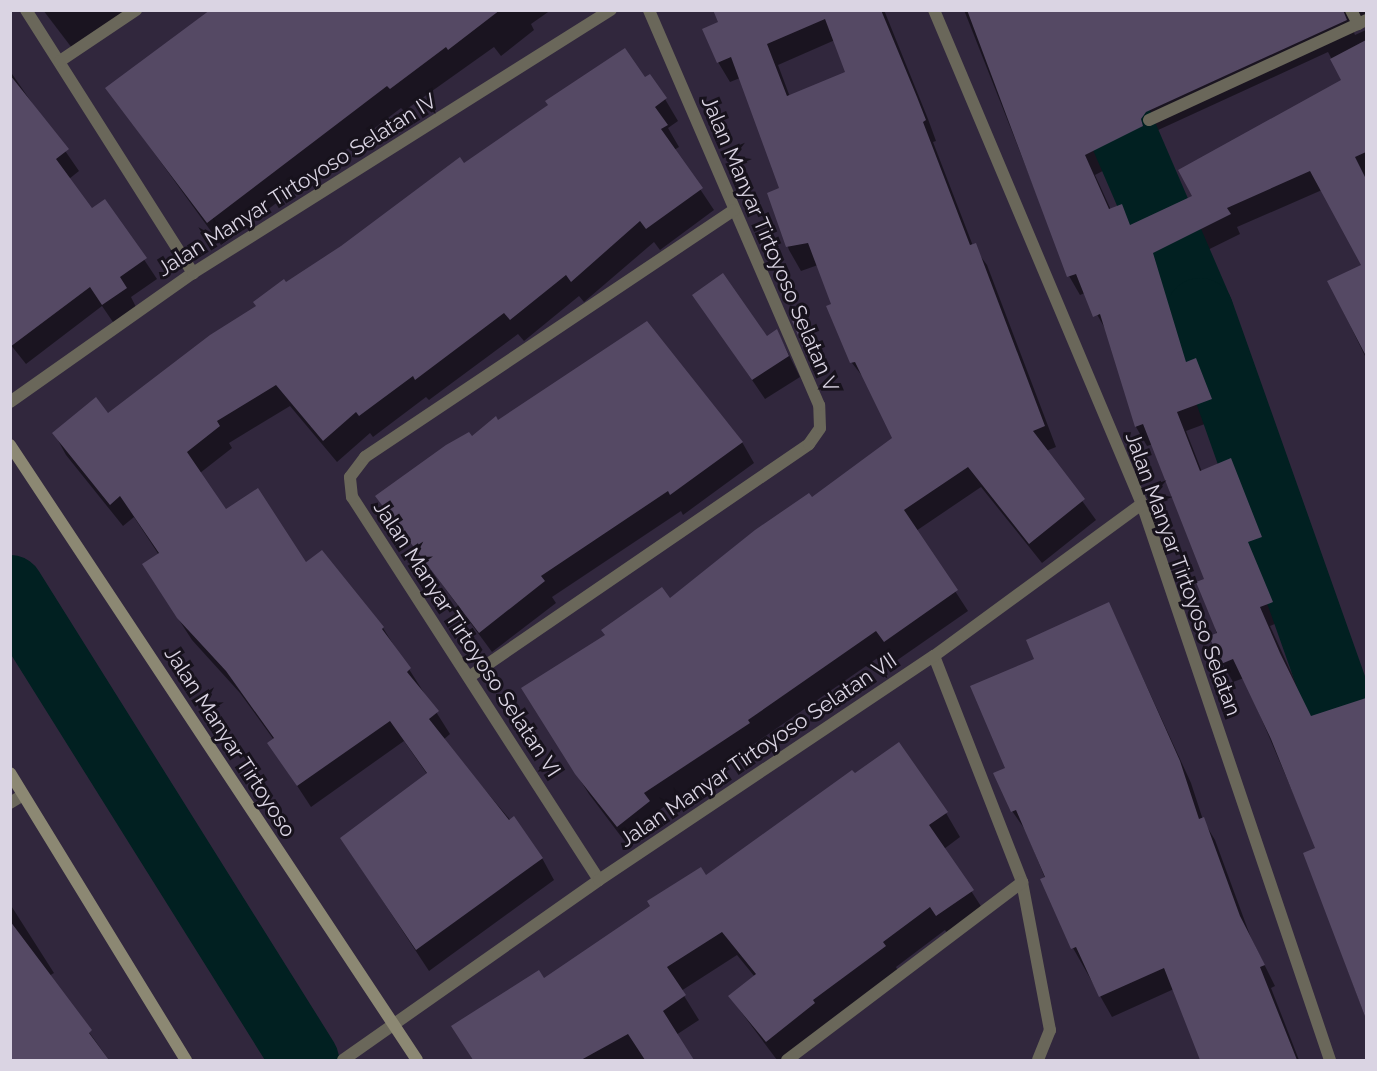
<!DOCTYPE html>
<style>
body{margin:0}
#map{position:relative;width:1377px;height:1071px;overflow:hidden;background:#31273d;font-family:Raleway,sans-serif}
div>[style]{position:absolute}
.shadow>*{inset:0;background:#0007}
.river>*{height:68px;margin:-34px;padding:0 34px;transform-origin:34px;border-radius:34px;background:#012021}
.building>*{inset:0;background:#554964}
.street>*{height:12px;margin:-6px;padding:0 6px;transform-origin:6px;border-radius:6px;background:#6a675a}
.secondary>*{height:12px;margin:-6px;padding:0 6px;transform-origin:6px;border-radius:6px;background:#8c8873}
span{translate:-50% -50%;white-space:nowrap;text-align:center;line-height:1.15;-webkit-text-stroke:6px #17121c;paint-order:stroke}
.street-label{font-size:21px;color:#dad4e3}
.frame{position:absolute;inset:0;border:12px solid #dad4e3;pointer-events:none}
</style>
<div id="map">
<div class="shadow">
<i style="clip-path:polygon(43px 10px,131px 10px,75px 52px)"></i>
<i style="clip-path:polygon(212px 10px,551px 10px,531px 24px,534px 30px,501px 56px,494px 47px,404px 111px,401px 108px,221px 245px,107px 88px)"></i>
<i style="clip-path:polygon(evenodd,715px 10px,884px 10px,928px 119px,936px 141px,933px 142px,973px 246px,987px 265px,1056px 447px,1046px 451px,1096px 520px,1042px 563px,981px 487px,916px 531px,968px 611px,896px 661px,889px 650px,655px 813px,661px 823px,629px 847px,589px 794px,535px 709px,670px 600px,894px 439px,867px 382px,852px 363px,828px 306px,833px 304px,818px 265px,801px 271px,789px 250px,769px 194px,781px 189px,740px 78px,730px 82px,718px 62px,720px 23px,715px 10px,835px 40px,847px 73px,790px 97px,778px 65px,835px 40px)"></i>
<i style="clip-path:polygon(evenodd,964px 10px,1366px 10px,1366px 21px,1353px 30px,1355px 35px,1366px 30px,1366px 259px,1361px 262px,1322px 190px,1237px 227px,1240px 234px,1163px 272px,1190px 362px,1196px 360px,1207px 379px,1221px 418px,1186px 431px,1202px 472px,1231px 460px,1242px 479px,1271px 556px,1258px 561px,1282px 621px,1270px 626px,1312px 718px,1366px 700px,1366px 764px,1347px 771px,1366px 813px,1366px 1019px,1305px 854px,1317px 849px,1244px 678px,1233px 682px,1222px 663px,1206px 579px,1153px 444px,1147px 446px,1136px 427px,1108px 334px,1085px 293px,1080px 295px,1069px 276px,964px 10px,1328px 52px,1343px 81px,1194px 197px,1132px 225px,1121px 206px,1111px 210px,1095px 175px,1153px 145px,1151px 139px,1156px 131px,1328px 52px)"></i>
<i style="clip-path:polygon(10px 71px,79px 171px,69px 179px,92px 210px,105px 201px,157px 279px,131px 297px,137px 309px,115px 325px,102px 306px,26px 364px,10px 344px)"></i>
<i style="clip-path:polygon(645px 79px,665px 99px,678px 121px,668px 128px,679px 147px,674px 150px,714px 210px,660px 250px,654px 242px,584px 302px,579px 296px,524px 341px,518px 334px,429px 400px,426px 397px,373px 437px,370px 433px,337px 462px,290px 406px,229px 443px,232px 448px,200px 473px,226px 511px,306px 564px,383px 628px,450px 734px,443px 740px,542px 858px,554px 880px,429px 971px,342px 839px,427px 774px,404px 741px,311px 807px,269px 743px,274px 740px,240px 693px,192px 640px,157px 586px,159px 555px,134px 517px,123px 526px,66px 455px,54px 433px,108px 415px,286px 285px,464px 165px)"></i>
<i style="clip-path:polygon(1366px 264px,1366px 358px,1329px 282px)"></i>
<i style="clip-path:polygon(694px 295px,766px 338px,777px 331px,800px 377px,765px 399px)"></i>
<i style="clip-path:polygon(498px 422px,742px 442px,754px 463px,683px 515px,681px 511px,552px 597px,556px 603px,492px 652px,377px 496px)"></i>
<i style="clip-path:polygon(1109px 604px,1191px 783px,1203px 820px,1215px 840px,1251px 938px,1275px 986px,1271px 988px,1299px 1060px,1202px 1060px,1174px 989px,1112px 1017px,1073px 948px,1026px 831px,1012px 811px,1007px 769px,1036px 660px)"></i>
<i style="clip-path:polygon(946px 813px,960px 837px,944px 849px,986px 914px,951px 939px,945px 930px,896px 967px,898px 971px,787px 1060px,777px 1060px,730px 997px,755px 977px,737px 955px,681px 991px,699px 1020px,676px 1035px,692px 1060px,473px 1060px,453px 1026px,544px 980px,705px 877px)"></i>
<i style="clip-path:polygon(10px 904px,54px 973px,49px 976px,109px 1060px,10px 1060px)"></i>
</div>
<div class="river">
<i style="left:1087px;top:50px;width:285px;rotate:66.7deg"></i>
<i style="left:1200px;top:312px;width:497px;rotate:70.5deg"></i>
<i style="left:10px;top:589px;width:556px;rotate:57.94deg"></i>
</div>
<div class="building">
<i style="clip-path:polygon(210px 10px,500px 10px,448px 50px,446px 47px,390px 89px,387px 86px,207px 223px,105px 88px)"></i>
<i style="clip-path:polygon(evenodd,713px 10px,881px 10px,917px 97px,926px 120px,923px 122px,970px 245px,976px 243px,1045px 426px,1033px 431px,1085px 499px,1029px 544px,968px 467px,904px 510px,958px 590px,884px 642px,876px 631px,748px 720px,750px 723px,644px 793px,650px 801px,617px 827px,575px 774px,521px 688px,605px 635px,601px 630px,662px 587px,670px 598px,755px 530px,809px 493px,812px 497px,892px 438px,855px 362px,850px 363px,826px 306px,831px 304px,808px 243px,786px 247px,767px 193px,779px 188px,731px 57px,717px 63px,702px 29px,718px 22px,713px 10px,825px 19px,845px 72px,787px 96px,767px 44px,825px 19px)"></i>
<i style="clip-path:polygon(967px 10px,1343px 10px,1347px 20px,1146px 112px,1141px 119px,1143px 126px,1085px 155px,1109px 209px,1122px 204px,1130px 225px,1192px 196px,1178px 170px,1341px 80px,1330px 59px,1366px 40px,1366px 152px,1355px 157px,1366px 179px,1366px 356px,1327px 281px,1361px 265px,1310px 171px,1227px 208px,1231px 214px,1153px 253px,1186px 362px,1196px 358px,1212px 399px,1177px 412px,1200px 471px,1231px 458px,1262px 537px,1248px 542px,1273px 602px,1260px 607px,1280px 653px,1311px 716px,1366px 698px,1366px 1019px,1303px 853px,1315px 848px,1271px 739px,1233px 659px,1221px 664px,1209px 636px,1217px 633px,1196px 582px,1204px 579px,1143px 424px,1135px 427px,1100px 314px,1093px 317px,1076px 274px,1067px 277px)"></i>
<i style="clip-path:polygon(625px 48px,645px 77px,650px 74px,667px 98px,655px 107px,668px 125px,661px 129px,703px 188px,646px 229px,640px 221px,571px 282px,566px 275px,510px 320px,504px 313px,415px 380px,413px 376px,359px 416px,356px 412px,323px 441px,276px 385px,217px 421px,220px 426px,187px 452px,226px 509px,258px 488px,306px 562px,322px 550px,384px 627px,382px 629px,411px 668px,407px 672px,439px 711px,429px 719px,509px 820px,514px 816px,543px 858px,416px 950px,340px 838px,427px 773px,390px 721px,297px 786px,267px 743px,274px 738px,226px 671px,177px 618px,142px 564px,159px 553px,120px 496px,110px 505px,52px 433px,96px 397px,108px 413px,210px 335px,256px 306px,253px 302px,284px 279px,286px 282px,341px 246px,460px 157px,464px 163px,548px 105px,545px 101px)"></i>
<i style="clip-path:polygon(10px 75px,69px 149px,56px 159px,92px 208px,105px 199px,147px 258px,120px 277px,127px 288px,102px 305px,90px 287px,10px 347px)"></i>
<i style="clip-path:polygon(723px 273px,767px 336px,777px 329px,789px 356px,752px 380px,692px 295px)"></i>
<i style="clip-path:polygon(797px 319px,813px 341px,803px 347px,792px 321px)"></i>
<i style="clip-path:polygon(647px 321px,743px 442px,670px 495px,668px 491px,541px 576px,545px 581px,479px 633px,375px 496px,446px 445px,469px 432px,472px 436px,496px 416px,498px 420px)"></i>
<i style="clip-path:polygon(1109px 602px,1180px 761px,1199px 819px,1204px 817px,1240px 916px,1265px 965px,1260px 967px,1297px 1060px,1200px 1060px,1164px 968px,1099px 997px,1076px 947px,1071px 949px,1040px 879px,1045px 877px,1016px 810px,1011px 812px,993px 773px,1005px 768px,970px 686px,1034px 659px,1026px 640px)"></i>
<i style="clip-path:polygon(899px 742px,948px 812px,929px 825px,974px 890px,936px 916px,930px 907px,883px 942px,886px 946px,813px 1000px,815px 1003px,766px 1042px,728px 996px,756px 974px,722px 932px,667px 967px,686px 995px,663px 1011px,694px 1060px,645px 1060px,628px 1034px,581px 1060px,473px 1060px,451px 1026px,539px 970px,544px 978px,650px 906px,647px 901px,701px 867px,706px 875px,852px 770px,855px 773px)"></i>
<i style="clip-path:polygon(10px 921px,92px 1030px,89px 1033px,109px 1060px,10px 1060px)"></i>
</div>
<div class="street">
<i style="left:26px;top:10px;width:312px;rotate:57.6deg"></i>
<i style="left:934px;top:10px;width:536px;rotate:67.17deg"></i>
<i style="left:1142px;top:504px;width:587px;rotate:71.32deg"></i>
<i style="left:1351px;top:10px;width:16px;rotate:63deg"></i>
<i style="left:60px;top:61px;width:92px;rotate:-33.9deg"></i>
<i style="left:1149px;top:120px;width:239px;rotate:-24.7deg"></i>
<i style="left:10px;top:402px;width:224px;rotate:-35.2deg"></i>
<i style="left:193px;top:273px;width:494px;rotate:-32.2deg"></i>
<i style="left:934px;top:656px;width:243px;rotate:68.7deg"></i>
<i style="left:1022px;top:882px;width:151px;rotate:79.3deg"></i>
<i style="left:1050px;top:1030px;width:32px;rotate:112deg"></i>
<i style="left:469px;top:677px;width:412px;rotate:-34.4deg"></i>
<i style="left:809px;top:444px;width:19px;rotate:-55deg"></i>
<i style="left:820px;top:428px;width:23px;rotate:-92deg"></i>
<i style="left:819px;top:405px;width:430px;rotate:-113.3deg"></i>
<i style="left:10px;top:803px;width:15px;rotate:-32deg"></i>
<i style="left:599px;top:880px;width:456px;rotate:-122.8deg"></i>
<i style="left:352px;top:497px;width:20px;rotate:-96deg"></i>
<i style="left:350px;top:477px;width:25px;rotate:-53deg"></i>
<i style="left:365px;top:457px;width:444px;rotate:-33.8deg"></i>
<i style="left:343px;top:1060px;width:313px;rotate:-35.1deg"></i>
<i style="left:599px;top:880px;width:403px;rotate:-33.8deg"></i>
<i style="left:934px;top:656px;width:258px;rotate:-36.2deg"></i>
<i style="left:787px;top:1060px;width:295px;rotate:-37.1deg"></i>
</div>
<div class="secondary">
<i style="left:10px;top:445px;width:737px;rotate:56.5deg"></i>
<i style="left:10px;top:773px;width:337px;rotate:58.5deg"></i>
</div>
<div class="street-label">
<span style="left:297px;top:185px;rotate:-32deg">Jalan Manyar Tirtoyoso Selatan IV</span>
<span style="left:770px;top:244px;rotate:67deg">Jalan Manyar Tirtoyoso Selatan V</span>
<span style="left:1183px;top:574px;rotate:70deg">Jalan Manyar Tirtoyoso Selatan</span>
<span style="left:467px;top:639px;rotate:57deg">Jalan Manyar Tirtoyoso Selatan VI</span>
<span style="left:230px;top:742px;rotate:57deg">Jalan Manyar Tirtoyoso</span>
<span style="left:758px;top:750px;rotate:-34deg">Jalan Manyar Tirtoyoso Selatan VII</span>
</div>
<div class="frame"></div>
</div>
